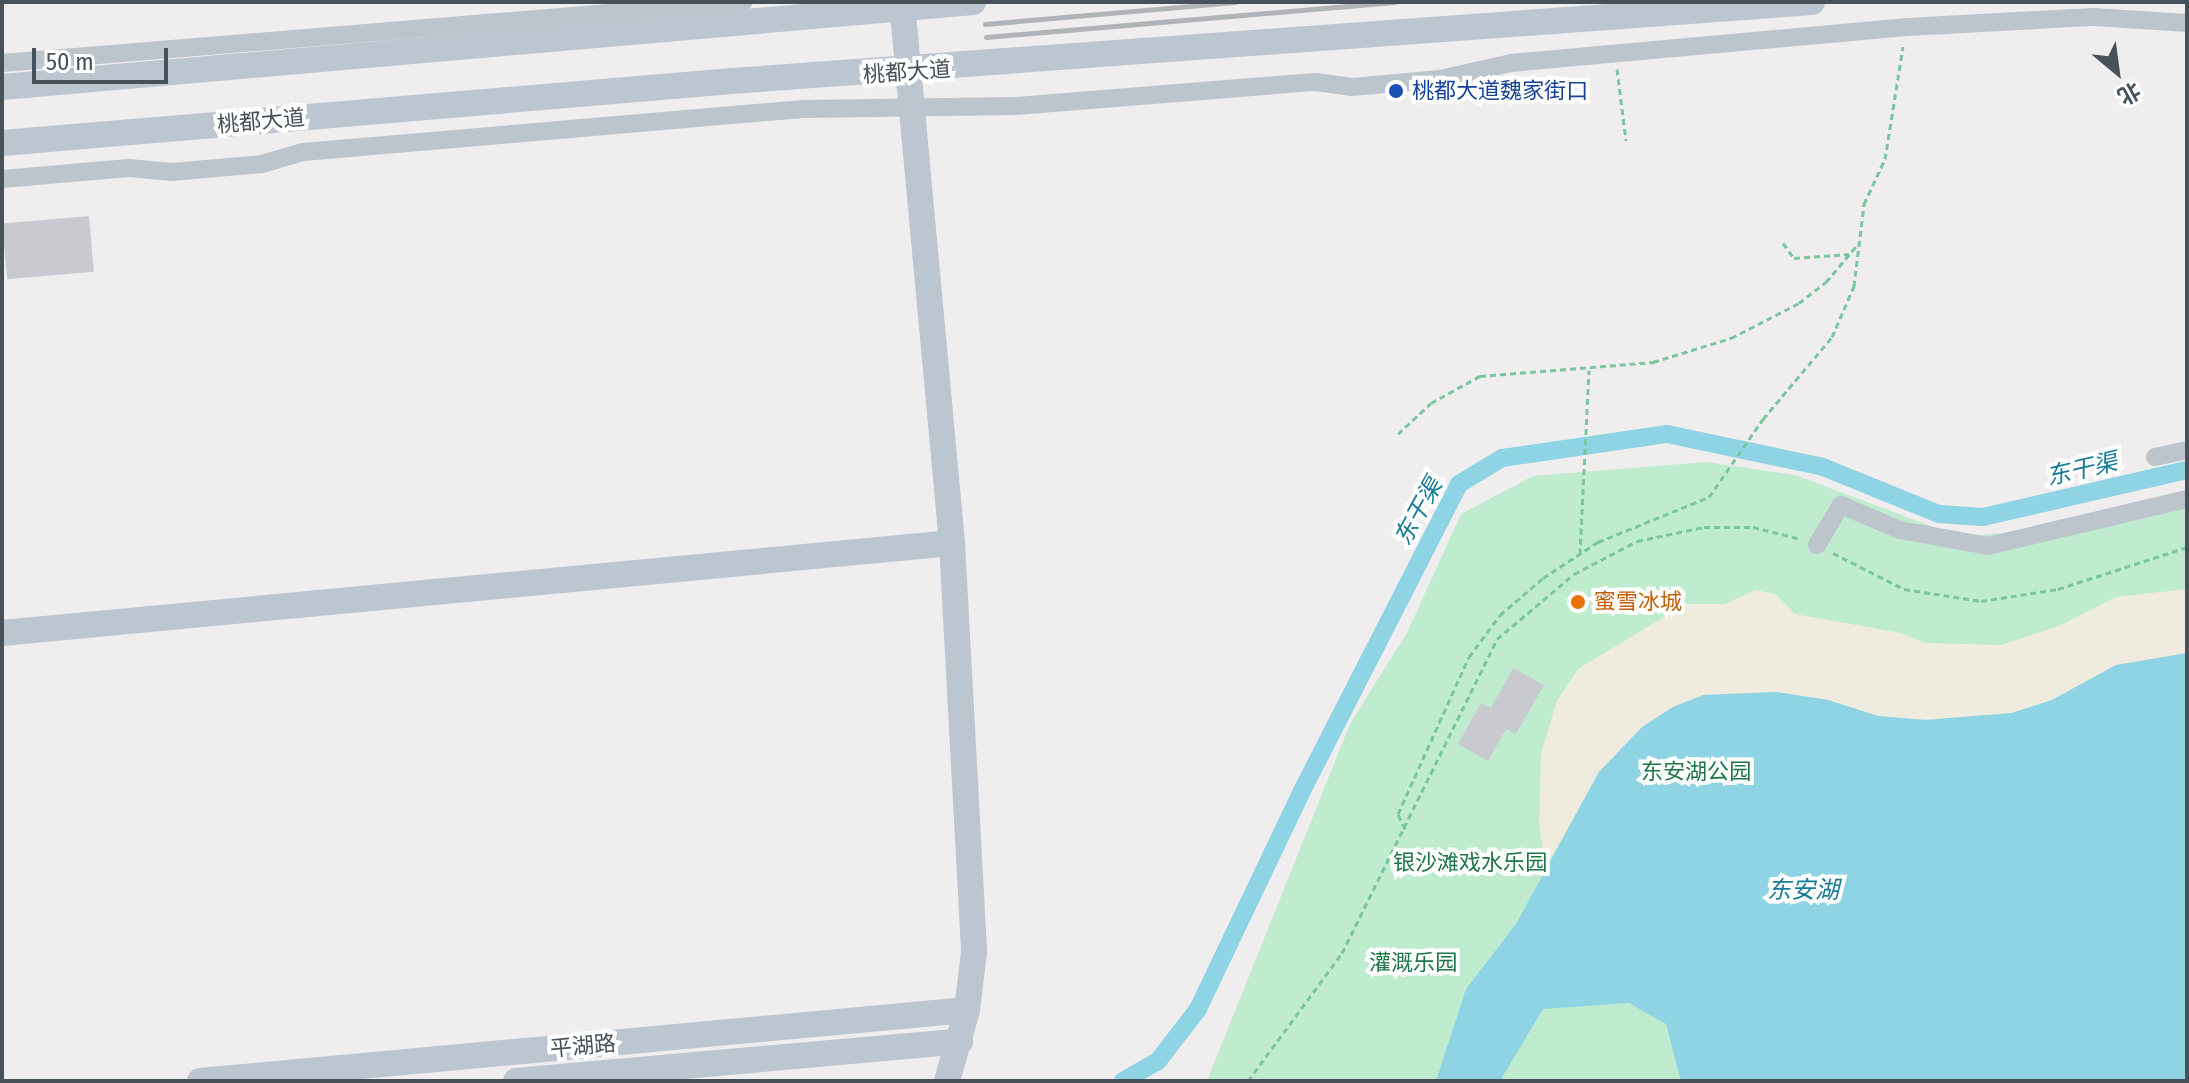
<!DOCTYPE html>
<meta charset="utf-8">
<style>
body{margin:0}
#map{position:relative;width:2189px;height:1083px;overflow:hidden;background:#f0edee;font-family:"Fira Sans Condensed","Noto Sans SC",sans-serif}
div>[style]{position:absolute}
.green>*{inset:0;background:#bfebcf}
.sand>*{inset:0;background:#f0ebdf}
.water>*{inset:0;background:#8fd4e4}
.canal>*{height:18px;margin:-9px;padding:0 9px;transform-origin:9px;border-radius:9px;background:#8fd4e4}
.building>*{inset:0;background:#c8cad0;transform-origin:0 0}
.path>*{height:3px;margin-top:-1.5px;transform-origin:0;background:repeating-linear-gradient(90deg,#79c69f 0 6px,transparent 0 10px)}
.street>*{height:18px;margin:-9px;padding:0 9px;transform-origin:9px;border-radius:9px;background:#bdc5cc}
.secondary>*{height:26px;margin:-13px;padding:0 13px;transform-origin:13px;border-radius:13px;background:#bcc6d0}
.rail>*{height:5px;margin:-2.5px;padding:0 2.5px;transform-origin:2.5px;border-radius:2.5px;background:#b0b3b7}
.dots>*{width:22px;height:22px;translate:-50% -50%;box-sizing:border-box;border:4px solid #fff;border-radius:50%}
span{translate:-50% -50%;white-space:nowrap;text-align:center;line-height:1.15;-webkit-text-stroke:8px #fff;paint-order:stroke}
.street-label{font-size:22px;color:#475159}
.transit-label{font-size:22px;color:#164399}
.left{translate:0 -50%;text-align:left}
.food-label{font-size:22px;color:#c56008}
.park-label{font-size:22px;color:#1e7548}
.water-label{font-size:24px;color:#177d95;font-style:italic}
.frame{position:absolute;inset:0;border:4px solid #475159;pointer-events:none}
.north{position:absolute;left:2077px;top:32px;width:80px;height:80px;-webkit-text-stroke:6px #fff;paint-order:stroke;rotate:151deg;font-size:22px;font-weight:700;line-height:32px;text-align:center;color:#475159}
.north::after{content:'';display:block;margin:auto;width:28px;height:36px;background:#475159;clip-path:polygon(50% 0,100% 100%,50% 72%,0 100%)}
.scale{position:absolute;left:32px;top:48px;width:136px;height:36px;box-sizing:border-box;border:4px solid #475159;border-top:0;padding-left:10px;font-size:24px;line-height:28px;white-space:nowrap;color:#475159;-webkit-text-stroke:6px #fff;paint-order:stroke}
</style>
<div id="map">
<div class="green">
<i style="clip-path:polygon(1706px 462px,1795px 475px,1960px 537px,2113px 522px,2187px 506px,2187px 1081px,1207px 1081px,1350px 724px,1408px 631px,1461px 514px,1533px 476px)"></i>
</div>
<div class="sand">
<i style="clip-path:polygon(2187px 589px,2187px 653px,2116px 665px,2052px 700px,2012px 713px,1925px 720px,1878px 716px,1828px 700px,1776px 692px,1703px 695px,1673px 707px,1599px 772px,1545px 869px,1539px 823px,1541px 753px,1557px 701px,1578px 669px,1685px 604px,1725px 604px,1756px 590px,1775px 594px,1795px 614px,1901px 633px,1925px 643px,2002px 645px,2059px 626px,2116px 597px)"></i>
</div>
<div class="water">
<i style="clip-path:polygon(2187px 653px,2187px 1081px,1681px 1081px,1666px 1024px,1629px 1003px,1543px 1009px,1500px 1081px,1436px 1081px,1466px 989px,1516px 924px,1599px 772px,1642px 727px,1673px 707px,1704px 695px,1776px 692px,1828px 700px,1878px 716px,1925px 720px,2012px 713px,2052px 700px,2116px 665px)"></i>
</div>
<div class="canal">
<i style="left:1123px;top:1081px;width:40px;rotate:-29.7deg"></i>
<i style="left:1158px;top:1061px;width:66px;rotate:-52.4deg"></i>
<i style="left:1198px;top:1009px;width:248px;rotate:-64.5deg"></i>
<i style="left:1305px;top:785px;width:338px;rotate:-62.9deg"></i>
<i style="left:1459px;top:484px;width:50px;rotate:-31.2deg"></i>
<i style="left:1502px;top:458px;width:167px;rotate:-8.3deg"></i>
<i style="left:1667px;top:434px;width:159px;rotate:11.9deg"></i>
<i style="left:1823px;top:467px;width:125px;rotate:22.1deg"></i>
<i style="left:1939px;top:514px;width:44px;rotate:3.9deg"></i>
<i style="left:1983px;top:517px;width:205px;rotate:-13deg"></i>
</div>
<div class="building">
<i style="left:89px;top:216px;width:56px;height:87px;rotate:85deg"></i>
<i style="clip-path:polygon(1513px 668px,1544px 685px,1516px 734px,1506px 729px,1488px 761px,1458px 744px,1481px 703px,1491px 708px)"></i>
</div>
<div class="path">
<i style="left:1617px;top:69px;width:72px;rotate:82.8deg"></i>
<i style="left:1783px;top:243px;width:19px;rotate:54deg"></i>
<i style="left:1794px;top:258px;width:55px;rotate:-4.2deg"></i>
<i style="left:1398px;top:434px;width:45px;rotate:-43.2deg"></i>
<i style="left:1431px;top:403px;width:56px;rotate:-28.9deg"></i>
<i style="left:1480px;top:376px;width:174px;rotate:-4.6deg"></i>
<i style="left:1653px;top:362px;width:82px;rotate:-17.1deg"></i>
<i style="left:1731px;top:338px;width:76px;rotate:-27.2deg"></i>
<i style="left:1799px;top:303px;width:34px;rotate:-38deg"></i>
<i style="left:1826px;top:282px;width:51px;rotate:-49.8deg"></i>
<i style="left:1833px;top:553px;width:80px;rotate:26.9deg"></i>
<i style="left:1904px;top:589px;width:78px;rotate:8.9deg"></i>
<i style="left:1981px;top:601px;width:78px;rotate:-8.9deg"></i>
<i style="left:2058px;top:589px;width:136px;rotate:-18deg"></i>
<i style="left:1580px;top:554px;width:184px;rotate:-87.2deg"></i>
<i style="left:1405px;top:829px;width:17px;rotate:-115deg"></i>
<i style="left:1398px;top:814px;width:172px;rotate:-65.7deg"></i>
<i style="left:1469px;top:657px;width:52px;rotate:-53.6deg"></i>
<i style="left:1500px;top:615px;width:57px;rotate:-40.7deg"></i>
<i style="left:1543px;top:578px;width:66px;rotate:-33.2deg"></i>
<i style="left:1598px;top:542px;width:120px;rotate:-22.1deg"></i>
<i style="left:1709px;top:497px;width:95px;rotate:-55.3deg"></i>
<i style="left:1763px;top:419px;width:107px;rotate:-49.9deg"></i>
<i style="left:1832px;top:337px;width:56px;rotate:-66.7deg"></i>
<i style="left:1854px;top:286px;width:83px;rotate:-83deg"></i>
<i style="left:1864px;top:204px;width:50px;rotate:-65deg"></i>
<i style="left:1885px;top:159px;width:114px;rotate:-80.9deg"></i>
<i style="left:1248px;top:1081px;width:159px;rotate:-53.7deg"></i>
<i style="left:1342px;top:953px;width:350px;rotate:-63.7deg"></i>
<i style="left:1497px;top:639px;width:101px;rotate:-40.2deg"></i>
<i style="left:1574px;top:574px;width:71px;rotate:-27.6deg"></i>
<i style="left:1637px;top:541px;width:68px;rotate:-11.8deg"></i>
<i style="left:1704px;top:527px;width:49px"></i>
<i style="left:1753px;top:527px;width:49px;rotate:14deg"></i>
</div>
<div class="street">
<i style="left:2px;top:63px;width:744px;rotate:-4.71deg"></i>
<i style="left:2px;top:179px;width:127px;rotate:-5deg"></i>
<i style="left:129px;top:168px;width:43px;rotate:5.3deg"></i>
<i style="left:172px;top:172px;width:90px;rotate:-5.1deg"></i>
<i style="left:262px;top:164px;width:43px;rotate:-16.3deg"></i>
<i style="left:303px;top:152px;width:502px;rotate:-4.92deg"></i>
<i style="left:803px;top:109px;width:213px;rotate:-0.8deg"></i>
<i style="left:1016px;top:106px;width:301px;rotate:-4.6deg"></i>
<i style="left:1316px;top:82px;width:36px;rotate:8deg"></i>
<i style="left:1352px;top:87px;width:88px;rotate:-5.2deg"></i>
<i style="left:1440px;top:79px;width:73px;rotate:-12.7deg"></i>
<i style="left:1511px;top:63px;width:398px;rotate:-5.2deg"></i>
<i style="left:1907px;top:27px;width:187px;rotate:-3.1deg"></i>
<i style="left:2094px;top:17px;width:93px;rotate:3.7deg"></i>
<i style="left:2155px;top:457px;width:33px;rotate:-12deg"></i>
<i style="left:1817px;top:545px;width:47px;rotate:-59deg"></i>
<i style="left:1841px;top:505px;width:64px;rotate:23deg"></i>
<i style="left:1900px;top:530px;width:89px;rotate:10.3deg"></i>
<i style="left:1988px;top:546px;width:204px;rotate:-13.3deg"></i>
</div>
<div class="secondary">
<i style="left:902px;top:2px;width:543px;rotate:84.72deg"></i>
<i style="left:952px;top:543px;width:410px;rotate:86.9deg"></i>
<i style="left:974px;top:952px;width:58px;rotate:96.9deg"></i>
<i style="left:967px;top:1010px;width:74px;rotate:105.7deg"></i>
<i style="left:2px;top:87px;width:975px;rotate:-5deg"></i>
<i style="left:2px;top:143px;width:733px;rotate:-4.85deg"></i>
<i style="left:732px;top:81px;width:1083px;rotate:-4.18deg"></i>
<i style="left:2px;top:633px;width:954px;rotate:-5.41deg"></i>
<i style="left:200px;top:1081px;width:770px;rotate:-5.29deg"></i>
<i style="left:516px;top:1081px;width:446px;rotate:-5.1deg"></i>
</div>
<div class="rail">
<i style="left:985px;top:24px;width:251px;rotate:-5deg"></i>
<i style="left:986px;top:37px;width:410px;rotate:-4.9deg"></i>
</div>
<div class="dots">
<i style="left:1396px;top:91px;background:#1a4fb4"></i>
<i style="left:1578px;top:602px;background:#e8710a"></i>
</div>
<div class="street-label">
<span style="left:907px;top:72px;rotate:-4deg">桃都大道</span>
<span style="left:261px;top:121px;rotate:-5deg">桃都大道</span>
<span style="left:583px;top:1046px;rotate:-5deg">平湖路</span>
</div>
<div class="transit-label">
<span class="left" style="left:1412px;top:91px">桃都大道魏家街口</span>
</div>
<div class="food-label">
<span class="left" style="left:1594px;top:602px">蜜雪冰城</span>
</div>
<div class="park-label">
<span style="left:1696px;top:772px">东安湖公园</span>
<span style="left:1470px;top:863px">银沙滩戏水乐园</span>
<span style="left:1413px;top:963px">灌溉乐园</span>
</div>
<div class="water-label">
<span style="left:2082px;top:470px;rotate:-13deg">东干渠</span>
<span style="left:1419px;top:512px;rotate:-61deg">东干渠</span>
<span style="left:1803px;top:891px">东安湖</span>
</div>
<div class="frame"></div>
<div class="north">北</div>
<div class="scale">50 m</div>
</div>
